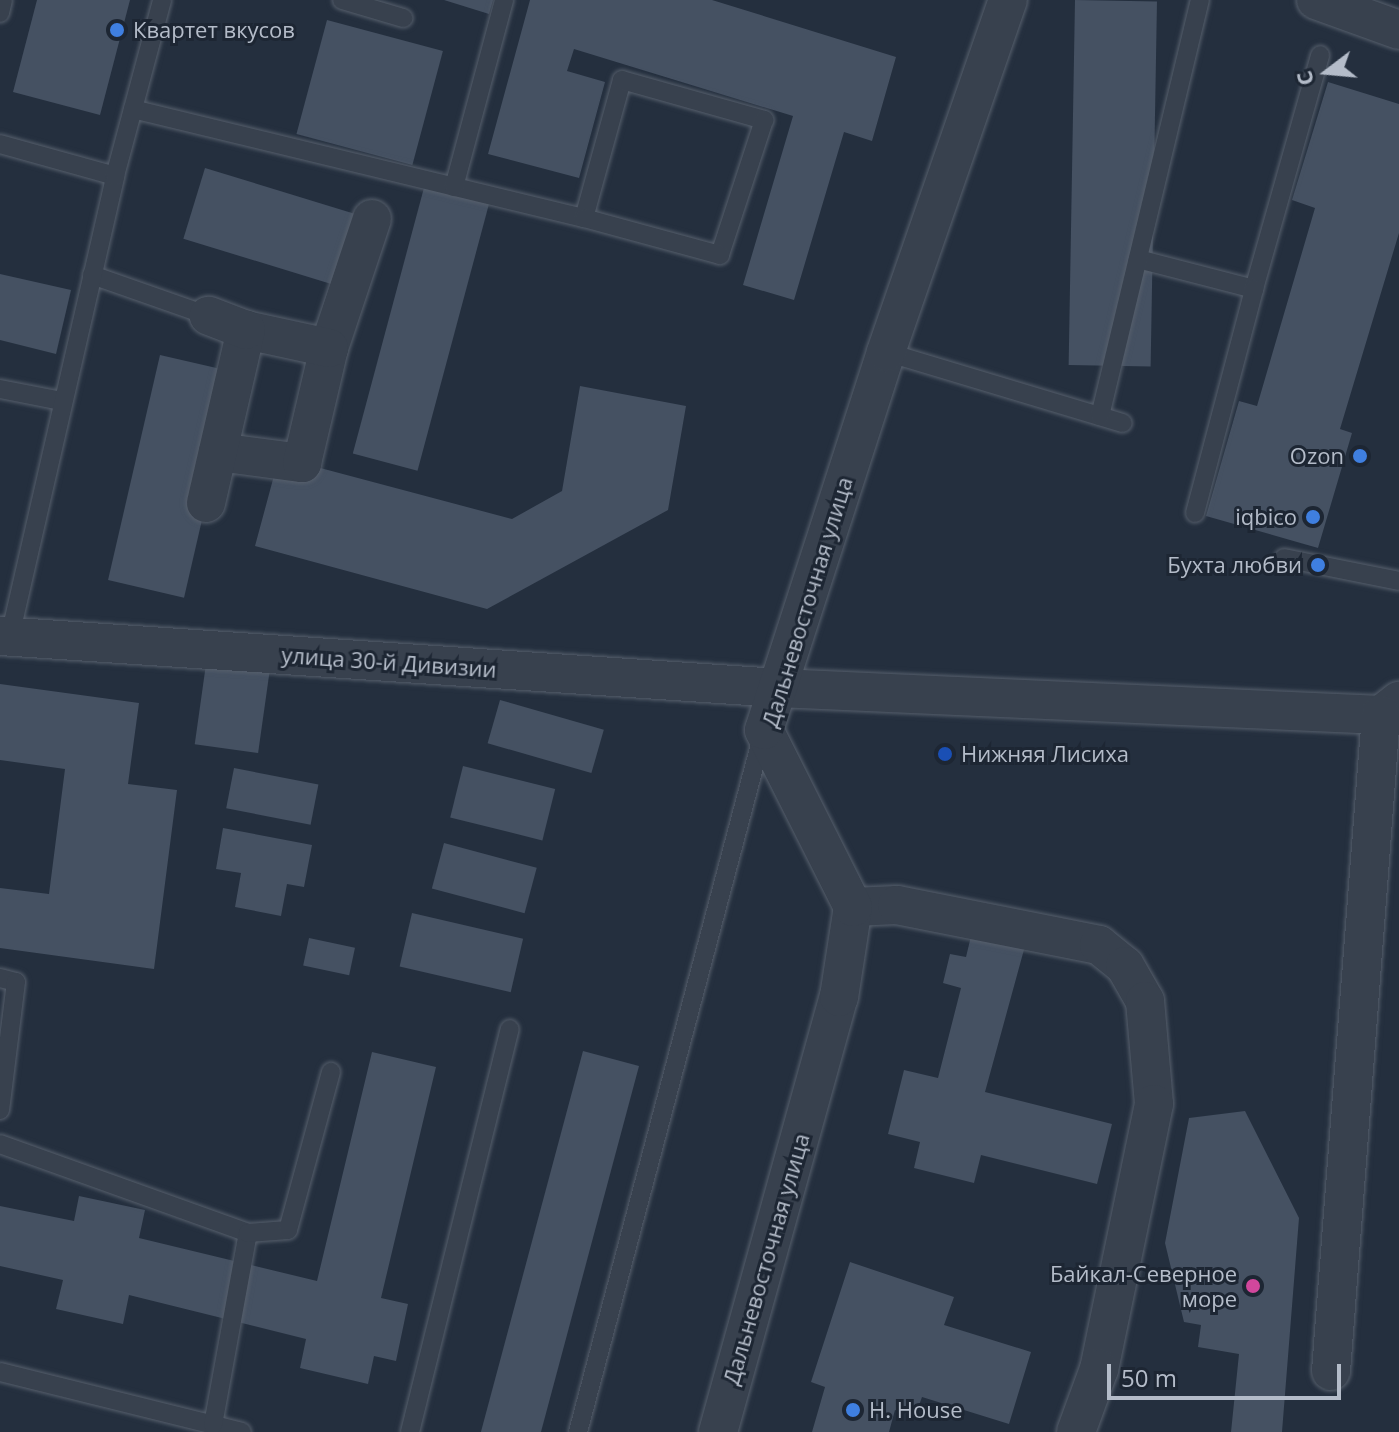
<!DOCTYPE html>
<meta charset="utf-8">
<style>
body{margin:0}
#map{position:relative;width:1399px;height:1432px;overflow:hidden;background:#242f3e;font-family:"Open Sans",sans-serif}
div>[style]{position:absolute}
.building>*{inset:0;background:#455162;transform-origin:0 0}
.roads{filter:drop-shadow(0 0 2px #565f6c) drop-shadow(0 0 2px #565f6c)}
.service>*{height:18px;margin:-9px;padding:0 9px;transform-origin:9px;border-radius:9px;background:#38414e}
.minor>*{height:38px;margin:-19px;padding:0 19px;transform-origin:19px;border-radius:19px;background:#38414e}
.dots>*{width:22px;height:22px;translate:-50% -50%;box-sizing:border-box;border:4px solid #1d2633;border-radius:50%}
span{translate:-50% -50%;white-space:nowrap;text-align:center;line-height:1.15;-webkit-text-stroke:6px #1d2633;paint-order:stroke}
.poi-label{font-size:22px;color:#b4bcc9}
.left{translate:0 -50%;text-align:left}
.right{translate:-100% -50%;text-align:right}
.street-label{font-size:22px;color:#b4bcc9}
.north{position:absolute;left:1287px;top:32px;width:80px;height:80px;-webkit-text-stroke:6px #1d2633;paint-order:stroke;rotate:254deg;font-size:22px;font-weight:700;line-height:32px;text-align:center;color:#b4bcc9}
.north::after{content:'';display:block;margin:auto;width:28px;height:36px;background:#b4bcc9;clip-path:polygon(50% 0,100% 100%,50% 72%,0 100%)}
.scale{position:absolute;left:1107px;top:1364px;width:234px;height:36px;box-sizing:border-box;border:4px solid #b4bcc9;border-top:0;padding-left:10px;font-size:24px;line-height:28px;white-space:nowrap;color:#b4bcc9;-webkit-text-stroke:6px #1d2633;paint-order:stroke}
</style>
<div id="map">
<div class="building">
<i style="clip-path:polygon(37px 0,130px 0,100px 115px,13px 92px)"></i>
<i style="clip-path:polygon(444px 0,493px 0,489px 14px)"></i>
<i style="clip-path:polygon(530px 0,712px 0,896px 57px,872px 141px,844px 132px,794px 300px,743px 285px,793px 116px,574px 49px,567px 71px,605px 82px,579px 178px,488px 154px)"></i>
<i style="left:1075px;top:0;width:82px;height:365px;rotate:1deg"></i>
<i style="left:327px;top:20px;width:120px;height:118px;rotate:15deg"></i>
<i style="clip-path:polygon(1328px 82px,1399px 104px,1399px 233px,1340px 429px,1352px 433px,1318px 548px,1206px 516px,1239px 401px,1257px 406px,1315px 208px,1292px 200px)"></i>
<i style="left:205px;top:168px;width:175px;height:74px;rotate:17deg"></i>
<i style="left:425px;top:184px;width:67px;height:279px;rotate:15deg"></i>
<i style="clip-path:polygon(0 274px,71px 290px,56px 354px,0 340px)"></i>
<i style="left:160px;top:355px;width:78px;height:231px;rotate:13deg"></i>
<i style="clip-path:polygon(580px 386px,686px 406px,668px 510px,487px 609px,255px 546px,279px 457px,512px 519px,562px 491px)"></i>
<i style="left:206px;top:664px;width:64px;height:81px;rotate:8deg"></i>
<i style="clip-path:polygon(0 684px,139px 703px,128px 784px,177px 790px,154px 969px,0 948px,0 888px,49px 894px,65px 769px,0 760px)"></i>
<i style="left:500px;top:700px;width:108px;height:45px;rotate:16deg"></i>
<i style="left:463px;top:766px;width:95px;height:53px;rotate:14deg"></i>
<i style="left:234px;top:768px;width:86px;height:41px;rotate:11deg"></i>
<i style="clip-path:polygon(223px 828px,312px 845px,304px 887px,287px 884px,281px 916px,235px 907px,241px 873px,216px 869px)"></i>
<i style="left:444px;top:843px;width:96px;height:47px;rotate:15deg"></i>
<i style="left:412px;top:913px;width:114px;height:55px;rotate:13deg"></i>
<i style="clip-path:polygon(972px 932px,1025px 946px,985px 1092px,1112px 1124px,1097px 1184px,981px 1155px,974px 1183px,914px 1168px,920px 1142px,888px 1134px,904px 1070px,938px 1078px,961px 988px,943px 983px,950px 954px,966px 957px)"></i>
<i style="left:309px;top:938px;width:47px;height:28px;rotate:12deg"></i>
<i style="left:583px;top:1051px;width:58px;height:395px;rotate:15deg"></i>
<i style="clip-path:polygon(372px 1052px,436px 1067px,381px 1298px,408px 1304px,396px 1361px,374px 1356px,368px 1384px,300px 1368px,306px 1339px,129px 1295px,123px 1324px,56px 1309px,63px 1280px,0 1266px,0 1206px,74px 1221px,79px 1196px,145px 1210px,139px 1238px,317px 1281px)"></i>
<i style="clip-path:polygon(1245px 1111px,1299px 1218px,1282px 1432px,1231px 1432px,1239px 1354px,1198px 1347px,1201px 1325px,1184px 1322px,1165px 1243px,1189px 1118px)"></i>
<i style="clip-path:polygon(850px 1262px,954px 1297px,944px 1325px,1031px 1352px,1009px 1424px,922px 1397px,915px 1417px,895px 1410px,889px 1432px,812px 1432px,825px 1387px,811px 1382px)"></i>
</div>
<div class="roads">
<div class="service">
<i style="left:342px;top:0;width:64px;rotate:16.4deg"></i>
<i style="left:0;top:13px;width:13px;rotate:-77deg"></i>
<i style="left:133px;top:109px;width:464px;rotate:13.6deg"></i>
<i style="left:584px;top:218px;width:143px;rotate:-74.6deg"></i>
<i style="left:622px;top:80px;width:148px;rotate:15.7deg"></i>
<i style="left:764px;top:120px;width:142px;rotate:108.1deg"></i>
<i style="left:720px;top:255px;width:141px;rotate:-164.8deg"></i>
<i style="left:0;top:144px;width:119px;rotate:15.5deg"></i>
<i style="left:454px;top:187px;width:194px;rotate:-75deg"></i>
<i style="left:1138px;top:259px;width:120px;rotate:14.5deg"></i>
<i style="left:1254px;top:289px;width:243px;rotate:-74.2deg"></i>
<i style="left:92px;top:275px;width:124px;rotate:19.3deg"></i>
<i style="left:886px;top:352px;width:247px;rotate:16.7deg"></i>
<i style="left:0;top:389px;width:62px;rotate:11.1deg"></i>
<i style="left:1100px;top:416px;width:428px;rotate:-76.5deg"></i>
<i style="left:1195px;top:513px;width:232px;rotate:-75.2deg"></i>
<i style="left:1284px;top:558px;width:117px;rotate:11.3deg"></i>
<i style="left:10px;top:636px;width:472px;rotate:-77.1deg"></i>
<i style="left:115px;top:176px;width:182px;rotate:-75deg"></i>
<i style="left:0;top:978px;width:16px;rotate:14deg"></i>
<i style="left:16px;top:982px;width:129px;rotate:97.1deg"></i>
<i style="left:0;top:1144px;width:263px;rotate:19.7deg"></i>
<i style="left:0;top:1372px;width:249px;rotate:13.9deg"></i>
<i style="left:213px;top:1425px;width:195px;rotate:-79.7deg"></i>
<i style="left:248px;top:1233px;width:40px;rotate:-4.3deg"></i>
<i style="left:288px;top:1230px;width:164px;rotate:-74.8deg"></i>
<i style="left:410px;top:1432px;width:415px;rotate:-76.1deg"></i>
<i style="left:578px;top:1432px;width:719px;rotate:-75.17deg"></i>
</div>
<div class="minor">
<i style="left:1316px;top:0;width:88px;rotate:19.9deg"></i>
<i style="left:329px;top:348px;width:136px;rotate:-71.6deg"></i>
<i style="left:218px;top:452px;width:85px;rotate:7.5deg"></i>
<i style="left:302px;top:463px;width:118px;rotate:-76.8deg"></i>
<i style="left:329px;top:348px;width:85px;rotate:-167.8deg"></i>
<i style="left:206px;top:503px;width:178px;rotate:-77deg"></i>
<i style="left:246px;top:330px;width:40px;rotate:-159deg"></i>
<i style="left:0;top:636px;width:780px;rotate:3.82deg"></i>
<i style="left:778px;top:688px;width:604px;rotate:2.56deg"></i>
<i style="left:1381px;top:715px;width:23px;rotate:-38deg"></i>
<i style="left:853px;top:907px;width:44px;rotate:-2.6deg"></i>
<i style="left:897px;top:905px;width:206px;rotate:11.2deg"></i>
<i style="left:1099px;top:945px;width:33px;rotate:39deg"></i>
<i style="left:1125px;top:966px;width:40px;rotate:60.3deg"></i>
<i style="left:1145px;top:1001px;width:103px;rotate:85deg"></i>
<i style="left:1154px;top:1104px;width:271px;rotate:101.7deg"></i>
<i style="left:1099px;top:1369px;width:67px;rotate:110.1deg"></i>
<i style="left:1331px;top:1371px;width:658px;rotate:-85.64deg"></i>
<i style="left:718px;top:1432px;width:452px;rotate:-74.5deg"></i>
<i style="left:839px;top:997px;width:91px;rotate:-81.2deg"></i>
<i style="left:853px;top:907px;width:198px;rotate:-116.7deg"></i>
<i style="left:764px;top:730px;width:397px;rotate:-72.1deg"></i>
<i style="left:886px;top:352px;width:373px;rotate:-70.9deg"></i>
</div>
</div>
<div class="dots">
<i style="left:117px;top:30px;background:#3f7fe0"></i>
<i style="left:1360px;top:456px;background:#3f7fe0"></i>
<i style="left:1313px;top:517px;background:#3f7fe0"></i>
<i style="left:1318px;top:565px;background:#3f7fe0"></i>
<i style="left:945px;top:754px;background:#1a4fb4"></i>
<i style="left:1253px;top:1286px;background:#d1479c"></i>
<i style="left:853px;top:1410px;background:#3f7fe0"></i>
</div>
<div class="poi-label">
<span class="left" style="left:133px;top:30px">Квартет вкусов</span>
<span class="right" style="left:1344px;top:456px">Ozon</span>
<span class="right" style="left:1297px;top:517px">iqbico</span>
<span class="right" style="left:1302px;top:565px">Бухта любви</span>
<span class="left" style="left:961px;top:754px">Нижняя Лисиха</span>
<span class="right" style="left:1237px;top:1286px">Байкал-Северное<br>море</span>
<span class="left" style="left:869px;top:1410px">H. House</span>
</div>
<div class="street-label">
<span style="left:807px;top:602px;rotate:-73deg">Дальневосточная улица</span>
<span style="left:389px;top:662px;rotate:4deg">улица 30-й Дивизии</span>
<span style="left:766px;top:1259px;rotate:-74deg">Дальневосточная улица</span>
</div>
<div class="north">С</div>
<div class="scale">50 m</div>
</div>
